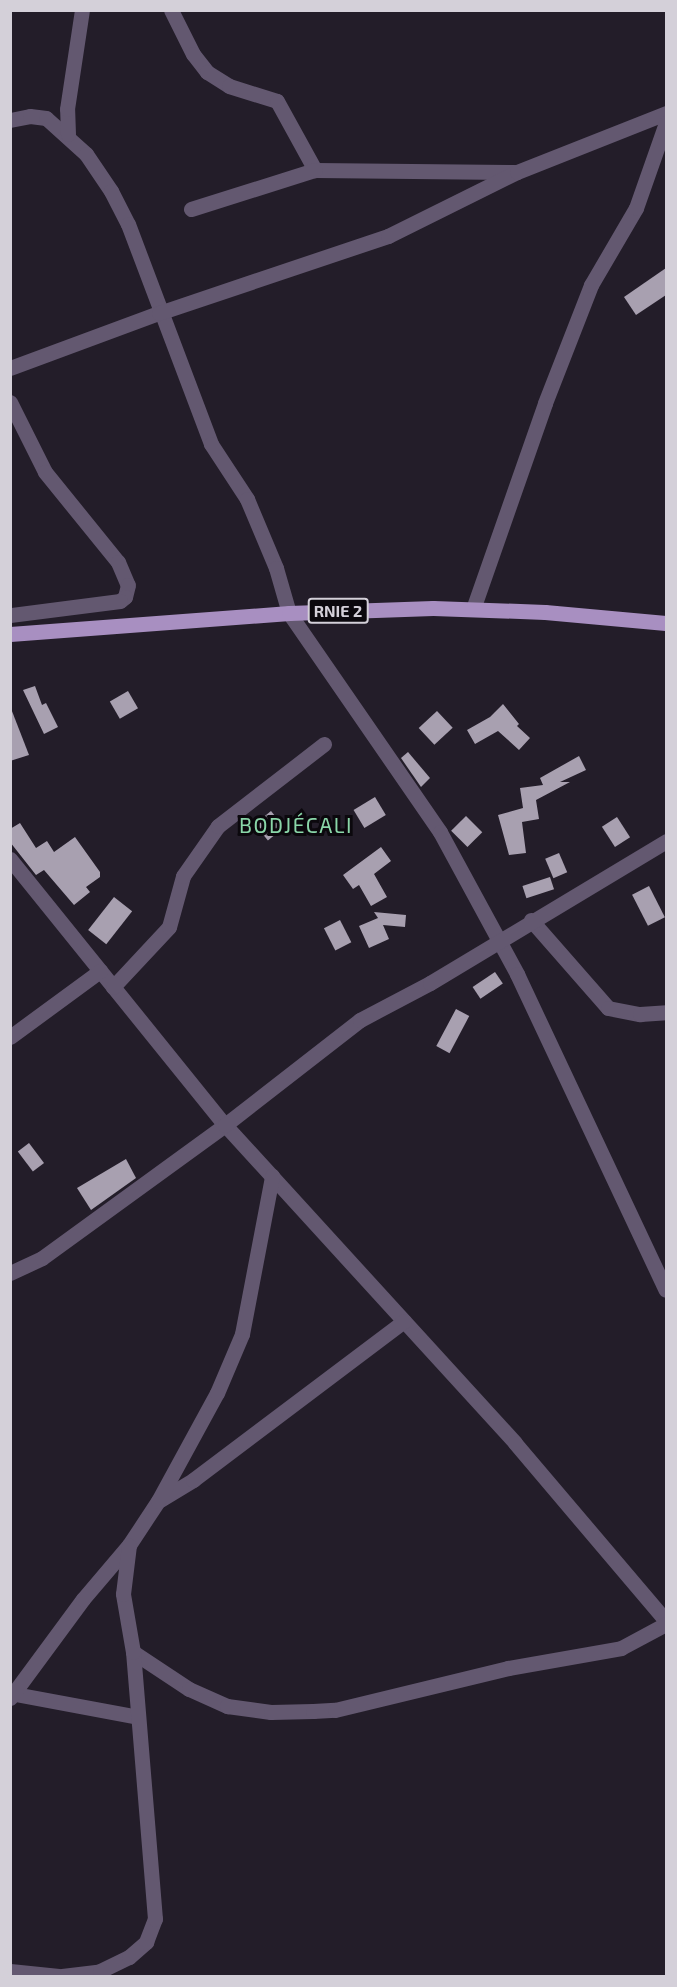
<!DOCTYPE html>
<meta charset="utf-8">
<style>
body{margin:0}
#map{position:relative;width:677px;height:1987px;overflow:hidden;background:#231d29;font-family:"Exo 2",sans-serif}
div>[style]{position:absolute}
.building>*{inset:0;background:#a8a0b0;transform-origin:0 0}
.minor>*{height:15px;margin:-7.5px;padding:0 7.5px;transform-origin:7.5px;border-radius:7.5px;background:#635870}
.major>*{height:15px;margin:-7.5px;padding:0 7.5px;transform-origin:7.5px;border-radius:7.5px;background:#a88fc1}
span{translate:-50% -50%;white-space:nowrap;text-align:center;line-height:1.15;-webkit-text-stroke:6px #0b080d;paint-order:stroke}
.shield-label span{padding:2px 4px;background:#0b080d;border:2px solid;border-radius:4px;-webkit-text-stroke-width:0}
.shield-label{font-size:16px;color:#d4d0d9;font-weight:700}
.quarter-label{font-size:21px;color:#8ad7a9;letter-spacing:1.5px}
.frame{position:absolute;inset:0;border:12px solid #d4d0d9;pointer-events:none}
</style>
<div id="map">
<div class="building">
<i style="clip-path:polygon(666px 268px,666px 295px,636px 315px,624px 297px)"></i>
<i style="clip-path:polygon(35px 686px,42px 705px,46px 703px,58px 727px,44px 734px,23px 690px)"></i>
<i style="left:128px;top:691px;width:20px;height:21px;rotate:60deg"></i>
<i style="clip-path:polygon(503px 704px,519px 724px,517px 726px,530px 738px,519px 750px,498px 731px,475px 744px,467px 730px,490px 717px)"></i>
<i style="clip-path:polygon(10px 706px,29px 755px,10px 761px)"></i>
<i style="left:437px;top:711px;width:23px;height:25px;rotate:47deg"></i>
<i style="clip-path:polygon(408px 752px,430px 778px,421px 787px,401px 758px)"></i>
<i style="clip-path:polygon(579px 756px,586px 770px,560px 782px,570px 782px,536px 800px,539px 819px,522px 822px,526px 853px,509px 855px,498px 815px,523px 808px,520px 788px,543px 785px,540px 778px)"></i>
<i style="left:375px;top:797px;width:21px;height:25px;rotate:59deg"></i>
<i style="left:271px;top:811px;width:21px;height:21px;rotate:51deg"></i>
<i style="left:466px;top:816px;width:23px;height:21px;rotate:45deg"></i>
<i style="left:617px;top:817px;width:24px;height:18px;rotate:57deg"></i>
<i style="clip-path:polygon(20px 823px,36px 848px,47px 841px,54px 852px,75px 837px,100px 872px,100px 877px,86px 887px,90px 892px,74px 905px,44px 870px,36px 875px,10px 842px,10px 829px)"></i>
<i style="clip-path:polygon(381px 847px,391px 861px,374px 874px,387px 897px,371px 906px,359px 885px,353px 889px,343px 875px)"></i>
<i style="left:559px;top:853px;width:21px;height:15px;rotate:67deg"></i>
<i style="left:550px;top:877px;width:13px;height:29px;rotate:72deg"></i>
<i style="left:649px;top:886px;width:35px;height:19px;rotate:63deg"></i>
<i style="left:114px;top:897px;width:23px;height:42px;rotate:38deg"></i>
<i style="clip-path:polygon(374px 912px,406px 915px,405px 927px,383px 925px,389px 939px,369px 948px,359px 926px,378px 918px)"></i>
<i style="left:340px;top:920px;width:25px;height:18px;rotate:63deg"></i>
<i style="left:495px;top:972px;width:14px;height:27px;rotate:56deg"></i>
<i style="left:456px;top:1009px;width:15px;height:42px;rotate:28deg"></i>
<i style="left:29px;top:1143px;width:25px;height:14px;rotate:53deg"></i>
<i style="clip-path:polygon(126px 1159px,136px 1178px,91px 1210px,77px 1188px)"></i>
</div>
<div class="minor">
<i style="left:171px;top:10px;width:49px;rotate:63.4deg"></i>
<i style="left:193px;top:54px;width:23px;rotate:52deg"></i>
<i style="left:207px;top:72px;width:26px;rotate:32deg"></i>
<i style="left:229px;top:86px;width:50px;rotate:17.4deg"></i>
<i style="left:277px;top:101px;width:79px;rotate:61.2deg"></i>
<i style="left:315px;top:170px;width:199px;rotate:0.6deg"></i>
<i style="left:10px;top:120px;width:20px;rotate:-11deg"></i>
<i style="left:30px;top:116px;width:16px;rotate:7deg"></i>
<i style="left:46px;top:118px;width:54px;rotate:42deg"></i>
<i style="left:86px;top:154px;width:45px;rotate:56deg"></i>
<i style="left:111px;top:191px;width:37px;rotate:63deg"></i>
<i style="left:128px;top:224px;width:235px;rotate:69.3deg"></i>
<i style="left:211px;top:444px;width:66px;rotate:56.8deg"></i>
<i style="left:247px;top:499px;width:75px;rotate:67.2deg"></i>
<i style="left:276px;top:568px;width:47px;rotate:73.9deg"></i>
<i style="left:289px;top:613px;width:266px;rotate:55.4deg"></i>
<i style="left:440px;top:832px;width:162px;rotate:61.5deg"></i>
<i style="left:517px;top:974px;width:349px;rotate:64.8deg"></i>
<i style="left:68px;top:134px;width:25px;rotate:-92deg"></i>
<i style="left:67px;top:109px;width:100px;rotate:-81.4deg"></i>
<i style="left:191px;top:209px;width:130px;rotate:-17.5deg"></i>
<i style="left:10px;top:368px;width:159px;rotate:-20.3deg"></i>
<i style="left:159px;top:313px;width:242px;rotate:-18.6deg"></i>
<i style="left:388px;top:236px;width:144px;rotate:-26.4deg"></i>
<i style="left:517px;top:172px;width:160px;rotate:-21.6deg"></i>
<i style="left:10px;top:402px;width:78px;rotate:63.4deg"></i>
<i style="left:45px;top:472px;width:116px;rotate:51deg"></i>
<i style="left:118px;top:562px;width:25px;rotate:67deg"></i>
<i style="left:128px;top:585px;width:12px;rotate:104deg"></i>
<i style="left:125px;top:597px;width:6px;rotate:141deg"></i>
<i style="left:120px;top:601px;width:111px;rotate:172.7deg"></i>
<i style="left:473px;top:609px;width:218px;rotate:-70.7deg"></i>
<i style="left:545px;top:403px;width:127px;rotate:-68.7deg"></i>
<i style="left:591px;top:285px;width:89px;rotate:-59.7deg"></i>
<i style="left:636px;top:208px;width:90px;rotate:-70.6deg"></i>
<i style="left:10px;top:859px;width:342px;rotate:51.1deg"></i>
<i style="left:225px;top:1125px;width:430px;rotate:47.6deg"></i>
<i style="left:515px;top:1443px;width:233px;rotate:49.7deg"></i>
<i style="left:531px;top:920px;width:117px;rotate:48.8deg"></i>
<i style="left:608px;top:1008px;width:33px;rotate:11deg"></i>
<i style="left:640px;top:1014px;width:26px;rotate:-4deg"></i>
<i style="left:113px;top:987px;width:82px;rotate:-47deg"></i>
<i style="left:169px;top:927px;width:53px;rotate:-74.6deg"></i>
<i style="left:183px;top:876px;width:61px;rotate:-55deg"></i>
<i style="left:218px;top:826px;width:134px;rotate:-37.7deg"></i>
<i style="left:10px;top:1037px;width:112px;rotate:-36.3deg"></i>
<i style="left:10px;top:1273px;width:35px;rotate:-25deg"></i>
<i style="left:42px;top:1258px;width:226px;rotate:-36deg"></i>
<i style="left:225px;top:1125px;width:171px;rotate:-37.9deg"></i>
<i style="left:360px;top:1020px;width:79px;rotate:-27.9deg"></i>
<i style="left:430px;top:983px;width:275px;rotate:-31deg"></i>
<i style="left:160px;top:1500px;width:39px;rotate:-31deg"></i>
<i style="left:193px;top:1480px;width:264px;rotate:-37deg"></i>
<i style="left:133px;top:1652px;width:67px;rotate:33.5deg"></i>
<i style="left:189px;top:1689px;width:42px;rotate:24.1deg"></i>
<i style="left:227px;top:1706px;width:44px;rotate:7.8deg"></i>
<i style="left:271px;top:1712px;width:42px;rotate:-1.4deg"></i>
<i style="left:313px;top:1711px;width:22px;rotate:-3deg"></i>
<i style="left:335px;top:1710px;width:178px;rotate:-13.6deg"></i>
<i style="left:508px;top:1668px;width:115px;rotate:-10deg"></i>
<i style="left:621px;top:1648px;width:51px;rotate:-28.1deg"></i>
<i style="left:15px;top:1694px;width:125px;rotate:10.6deg"></i>
<i style="left:10px;top:1698px;width:123px;rotate:-53.6deg"></i>
<i style="left:83px;top:1599px;width:71px;rotate:-49.6deg"></i>
<i style="left:129px;top:1545px;width:53px;rotate:-56.6deg"></i>
<i style="left:158px;top:1501px;width:123px;rotate:-61.4deg"></i>
<i style="left:217px;top:1393px;width:64px;rotate:-67deg"></i>
<i style="left:242px;top:1334px;width:161px;rotate:-79.2deg"></i>
<i style="left:10px;top:1971px;width:49px;rotate:5.8deg"></i>
<i style="left:62px;top:1976px;width:38px;rotate:-7deg"></i>
<i style="left:100px;top:1971px;width:32px;rotate:-26deg"></i>
<i style="left:129px;top:1957px;width:23px;rotate:-41deg"></i>
<i style="left:146px;top:1942px;width:25px;rotate:-69deg"></i>
<i style="left:155px;top:1919px;width:268px;rotate:-94.7deg"></i>
<i style="left:133px;top:1652px;width:59px;rotate:-99.8deg"></i>
<i style="left:123px;top:1594px;width:49px;rotate:-83deg"></i>
</div>
<div class="major">
<i style="left:10px;top:634px;width:280px;rotate:-4.3deg"></i>
<i style="left:289px;top:613px;width:144px;rotate:-2deg"></i>
<i style="left:433px;top:608px;width:112px;rotate:2deg"></i>
<i style="left:545px;top:612px;width:121px;rotate:5.2deg"></i>
</div>
<div class="shield-label">
<span style="left:338px;top:611px">RNIE 2</span>
</div>
<div class="quarter-label">
<span style="left:296px;top:825px">BODJÉCALI</span>
</div>
<div class="frame"></div>
</div>
